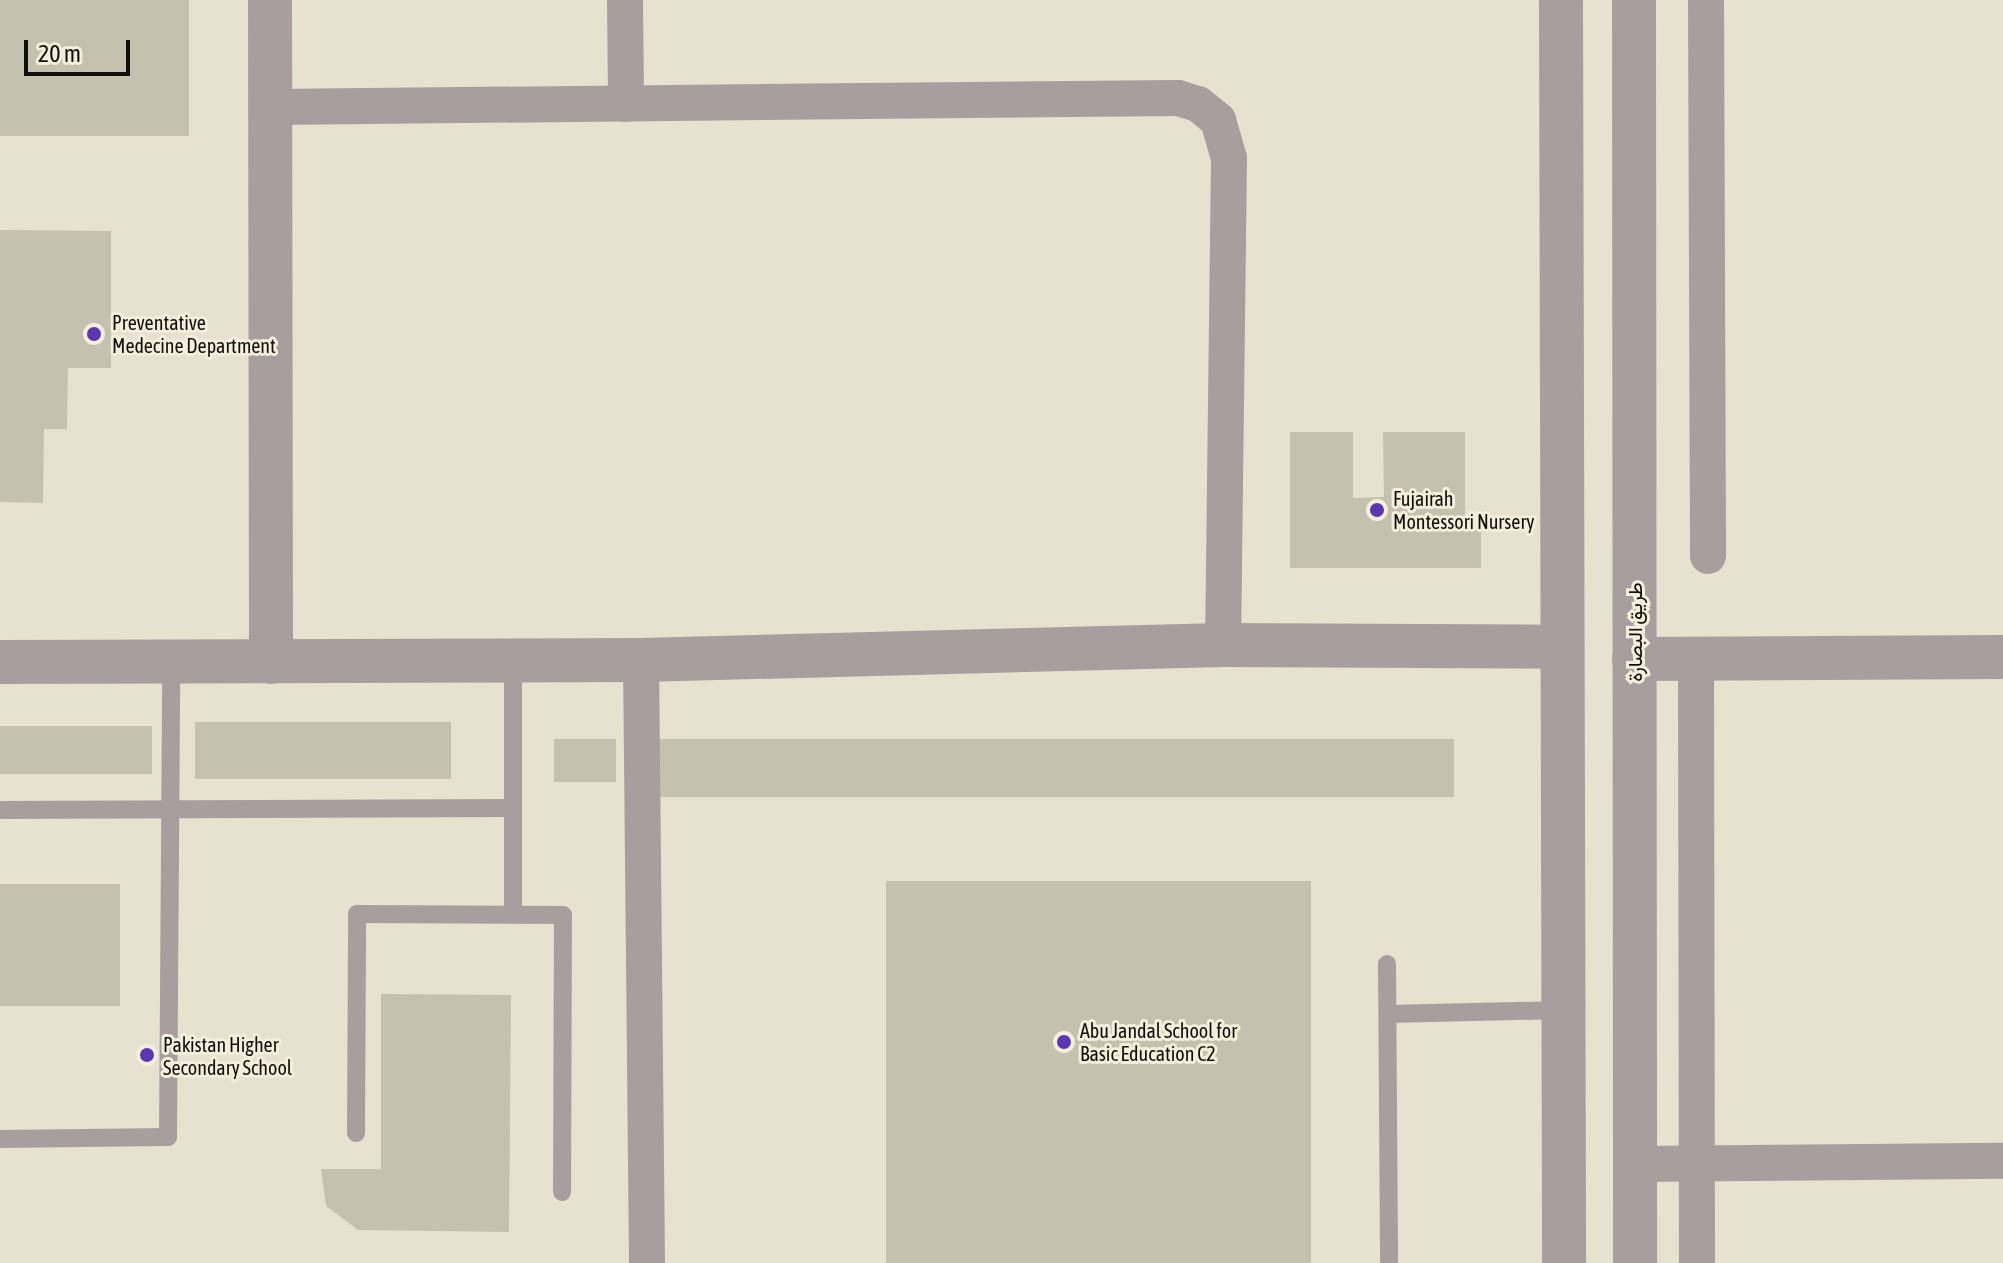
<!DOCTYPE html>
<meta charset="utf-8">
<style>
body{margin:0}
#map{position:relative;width:2003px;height:1263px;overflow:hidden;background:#e6e2cf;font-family:"Asap Condensed",Vazirmatn,sans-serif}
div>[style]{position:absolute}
.building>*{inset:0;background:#c5c1af;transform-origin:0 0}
.service>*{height:18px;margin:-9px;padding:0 9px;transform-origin:9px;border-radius:9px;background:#a89e9e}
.minor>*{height:36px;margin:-18px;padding:0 18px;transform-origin:18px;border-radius:18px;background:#a89e9e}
.tertiary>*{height:44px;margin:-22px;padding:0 22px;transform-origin:22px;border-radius:22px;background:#a89e9e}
.dots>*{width:22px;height:22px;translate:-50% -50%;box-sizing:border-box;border:4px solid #f4efdc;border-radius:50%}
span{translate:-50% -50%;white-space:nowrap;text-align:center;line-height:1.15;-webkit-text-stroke:6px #f4efdc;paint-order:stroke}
.poi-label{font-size:20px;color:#100f09}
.left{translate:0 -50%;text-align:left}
.street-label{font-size:20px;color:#100f09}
.scale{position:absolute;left:24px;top:40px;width:106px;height:36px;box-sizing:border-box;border:4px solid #100f09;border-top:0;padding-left:10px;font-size:24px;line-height:28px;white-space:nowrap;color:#100f09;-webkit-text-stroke:6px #f4efdc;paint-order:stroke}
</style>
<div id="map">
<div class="building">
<i style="left:0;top:0;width:189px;height:136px"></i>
<i style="clip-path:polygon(0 230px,111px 231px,111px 368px,68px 368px,67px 429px,44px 429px,43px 503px,0 502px)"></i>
<i style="clip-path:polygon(1290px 432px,1353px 432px,1353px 498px,1384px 497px,1383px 432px,1465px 432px,1465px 522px,1481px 522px,1481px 568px,1290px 568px)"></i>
<i style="left:451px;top:722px;width:57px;height:256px;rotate:90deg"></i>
<i style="left:0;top:726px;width:152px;height:48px"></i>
<i style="left:554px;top:739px;width:62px;height:43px"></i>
<i style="left:659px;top:739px;width:795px;height:58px"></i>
<i style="left:1311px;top:881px;width:382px;height:425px;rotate:90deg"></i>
<i style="left:0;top:884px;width:120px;height:122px"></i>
<i style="clip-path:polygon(381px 994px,511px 995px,509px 1232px,358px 1230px,326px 1206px,321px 1169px,381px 1169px)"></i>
</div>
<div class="service">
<i style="left:513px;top:660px;width:254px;rotate:90deg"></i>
<i style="left:0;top:810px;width:513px;rotate:-0.22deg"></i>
<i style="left:1387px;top:964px;width:299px;rotate:89.6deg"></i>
<i style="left:1388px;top:1014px;width:175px;rotate:-1.3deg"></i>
<i style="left:356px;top:1133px;width:219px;rotate:-89.7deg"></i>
<i style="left:357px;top:914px;width:206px;rotate:0.3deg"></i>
<i style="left:563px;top:915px;width:277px;rotate:90.2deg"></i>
<i style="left:0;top:1139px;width:168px;rotate:-0.7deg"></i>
<i style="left:168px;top:1137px;width:475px;rotate:-89.6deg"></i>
</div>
<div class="minor">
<i style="left:625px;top:0;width:104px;rotate:89.4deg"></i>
<i style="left:1706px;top:0;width:556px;rotate:89.79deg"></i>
<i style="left:270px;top:107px;width:908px;rotate:-0.57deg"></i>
<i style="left:1178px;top:98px;width:21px;rotate:17deg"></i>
<i style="left:1198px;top:104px;width:26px;rotate:39deg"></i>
<i style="left:1218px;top:120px;width:40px;rotate:74deg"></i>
<i style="left:1229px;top:158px;width:487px;rotate:90.7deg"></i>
<i style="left:1696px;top:658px;width:605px;rotate:89.91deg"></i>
<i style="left:641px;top:660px;width:603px;rotate:89.43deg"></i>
<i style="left:1636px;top:1164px;width:367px;rotate:-0.5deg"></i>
</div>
<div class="tertiary">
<i style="left:270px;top:0;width:662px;rotate:89.91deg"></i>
<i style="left:1561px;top:0;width:1263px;rotate:89.86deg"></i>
<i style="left:1634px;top:0;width:1263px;rotate:89.95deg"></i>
<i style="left:1634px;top:659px;width:369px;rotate:-0.3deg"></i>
<i style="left:0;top:662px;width:641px;rotate:-0.18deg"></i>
<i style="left:641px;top:660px;width:582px;rotate:-1.48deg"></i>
<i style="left:1223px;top:645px;width:339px;rotate:0.3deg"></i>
</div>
<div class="dots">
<i style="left:94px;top:334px;background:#5d37af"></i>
<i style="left:1377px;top:510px;background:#5d37af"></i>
<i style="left:1064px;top:1042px;background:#5d37af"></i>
<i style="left:147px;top:1055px;background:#5d37af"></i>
</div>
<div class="poi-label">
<span class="left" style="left:112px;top:334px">Preventative<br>Medecine Department</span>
<span class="left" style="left:1393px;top:510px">Fujairah<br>Montessori Nursery</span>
<span class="left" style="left:1080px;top:1042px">Abu Jandal School for<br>Basic Education C2</span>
<span class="left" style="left:163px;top:1056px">Pakistan Higher<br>Secondary School</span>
</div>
<div class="street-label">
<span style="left:1634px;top:632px;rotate:-90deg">طريق البصارة</span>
</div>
<div class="scale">20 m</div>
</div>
